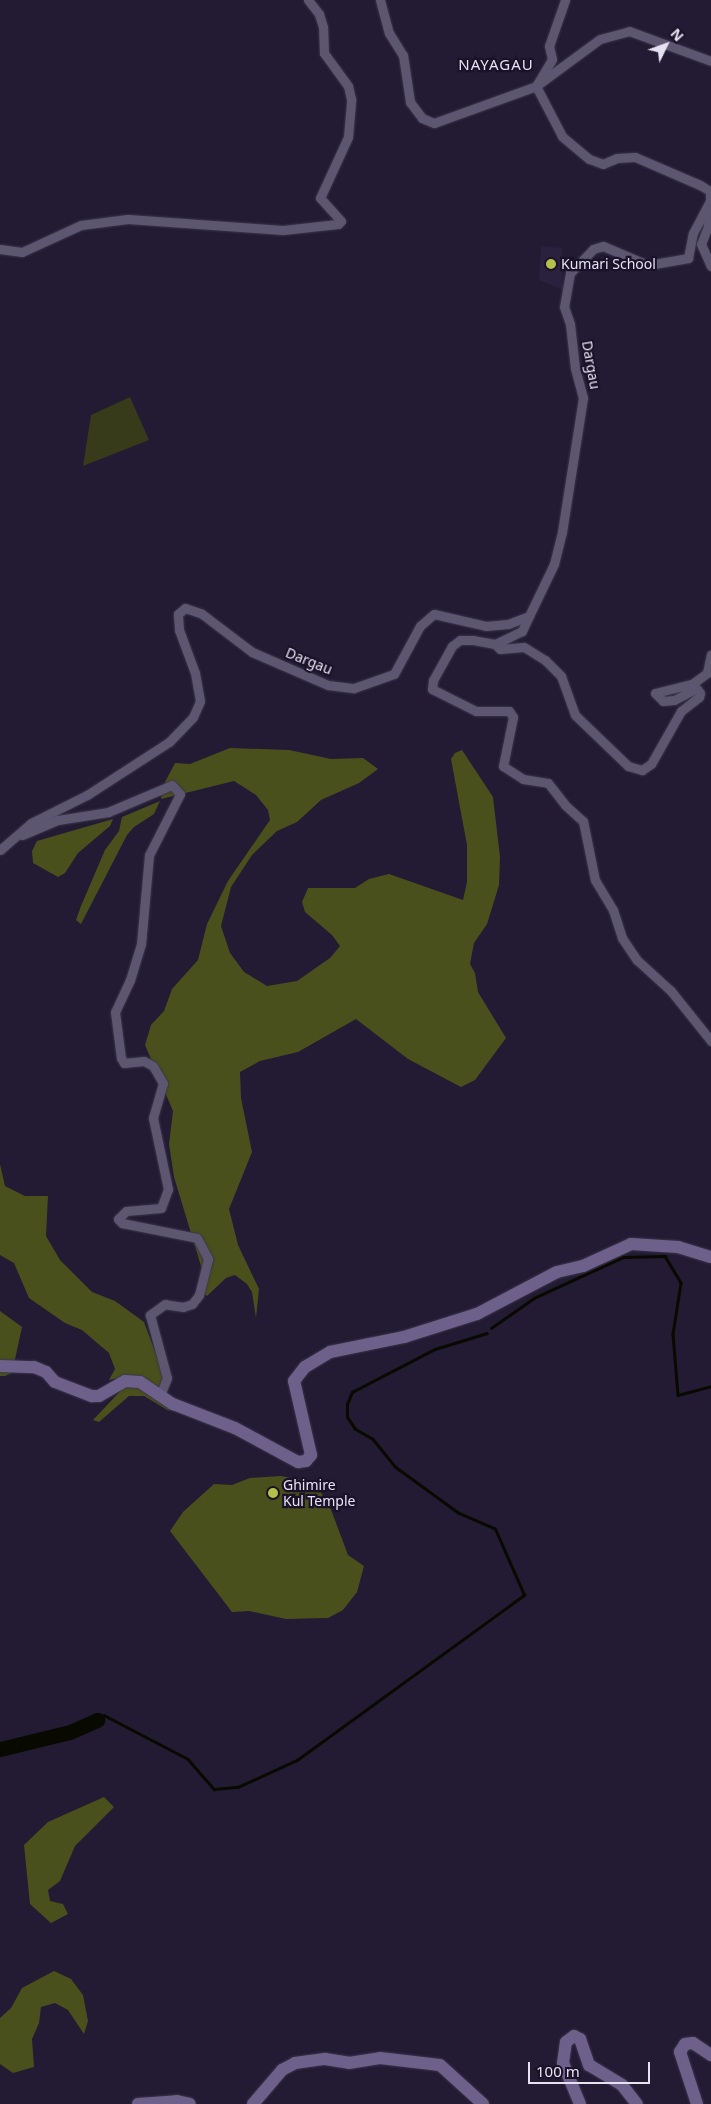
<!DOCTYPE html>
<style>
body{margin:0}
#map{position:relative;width:711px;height:2104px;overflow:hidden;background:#221b33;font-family:"Noto Sans",sans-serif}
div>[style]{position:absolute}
.built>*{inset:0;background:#2a213f}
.green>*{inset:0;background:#373b19}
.forest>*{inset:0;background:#4a501c}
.stream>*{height:2.5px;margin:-1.25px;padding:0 1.25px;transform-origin:1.25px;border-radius:1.25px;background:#080a00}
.river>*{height:15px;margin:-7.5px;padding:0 7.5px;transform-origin:7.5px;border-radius:7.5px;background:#080a00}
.roads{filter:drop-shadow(0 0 1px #3c364a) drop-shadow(0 0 1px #3c364a)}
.street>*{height:9px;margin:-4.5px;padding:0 4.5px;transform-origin:4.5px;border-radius:4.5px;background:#5d5671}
.secondary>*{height:12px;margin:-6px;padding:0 6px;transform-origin:6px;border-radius:6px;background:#6d618c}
.dots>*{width:14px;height:14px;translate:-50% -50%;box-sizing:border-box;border:2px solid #191229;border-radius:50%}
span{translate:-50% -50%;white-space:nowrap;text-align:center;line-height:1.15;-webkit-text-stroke:4.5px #191229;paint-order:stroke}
.poi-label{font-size:14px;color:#e6e2f2}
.left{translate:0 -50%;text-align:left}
.street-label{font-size:14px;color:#e6e2f2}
.neighbourhood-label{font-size:15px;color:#e6e2f2;letter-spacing:1px}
.north{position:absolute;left:641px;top:20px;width:50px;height:50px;-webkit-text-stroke:4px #191229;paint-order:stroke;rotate:48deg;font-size:14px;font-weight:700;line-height:20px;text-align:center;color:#e6e2f2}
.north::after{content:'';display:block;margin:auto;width:18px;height:22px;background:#e6e2f2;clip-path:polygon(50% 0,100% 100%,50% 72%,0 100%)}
.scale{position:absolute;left:528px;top:2062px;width:122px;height:22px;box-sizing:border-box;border:2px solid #e6e2f2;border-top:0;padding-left:6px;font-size:15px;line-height:18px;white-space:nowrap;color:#e6e2f2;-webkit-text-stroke:4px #191229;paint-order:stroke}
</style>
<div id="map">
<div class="built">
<i style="clip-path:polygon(541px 246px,562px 248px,563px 290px,539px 280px)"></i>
</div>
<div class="green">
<i style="clip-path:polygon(130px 397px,149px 440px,83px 466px,91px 415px)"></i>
</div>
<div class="forest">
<i style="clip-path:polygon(230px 748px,289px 750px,331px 759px,363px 758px,378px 769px,359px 783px,321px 800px,297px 822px,277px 831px,252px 855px,231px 887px,221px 926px,230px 953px,244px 972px,267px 986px,297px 981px,330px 958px,340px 946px,332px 935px,305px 912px,302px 902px,308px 888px,355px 888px,369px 879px,389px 874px,463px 900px,467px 882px,467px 845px,451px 759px,455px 753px,462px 750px,493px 797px,500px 857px,499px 885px,487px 924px,474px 943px,470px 964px,475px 973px,478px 992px,506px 1038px,475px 1080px,461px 1087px,408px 1059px,356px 1019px,298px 1052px,260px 1061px,240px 1072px,241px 1098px,252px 1152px,229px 1209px,238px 1245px,259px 1289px,256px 1318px,252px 1292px,247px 1284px,235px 1275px,226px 1278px,207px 1296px,201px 1292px,204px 1276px,174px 1177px,169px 1144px,173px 1111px,145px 1045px,151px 1025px,164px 1011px,172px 989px,198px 960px,207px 924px,228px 881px,270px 820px,268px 810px,256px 795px,234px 781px,161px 799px,163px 786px,175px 763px,190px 764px)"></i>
<i style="clip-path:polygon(160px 801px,154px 814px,134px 827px,127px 835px,81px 924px,76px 920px,81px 906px,105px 850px,119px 831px,122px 817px)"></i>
<i style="clip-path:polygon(113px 819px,110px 826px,78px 853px,65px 873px,58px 877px,33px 863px,32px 851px,37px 841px)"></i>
<i style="clip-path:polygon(0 1164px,5px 1186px,25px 1196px,48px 1196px,46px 1236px,60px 1260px,92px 1292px,115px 1301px,144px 1322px,165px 1378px,169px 1411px,144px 1396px,129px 1396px,99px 1422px,93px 1420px,125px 1386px,119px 1378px,109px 1380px,115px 1369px,109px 1353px,82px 1330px,65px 1323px,29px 1298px,14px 1263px,0 1255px)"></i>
<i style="clip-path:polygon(0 1311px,22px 1327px,12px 1373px,5px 1376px,0 1376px)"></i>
<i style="clip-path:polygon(281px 1476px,301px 1480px,320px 1491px,330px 1507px,348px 1555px,364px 1566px,357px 1592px,343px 1610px,328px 1618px,286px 1619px,249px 1611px,232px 1612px,170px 1531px,183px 1512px,214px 1484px,232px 1485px,250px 1478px)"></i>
<i style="clip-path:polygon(104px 1797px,114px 1807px,75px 1846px,60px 1881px,48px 1890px,50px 1901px,63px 1904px,68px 1914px,51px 1923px,30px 1904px,24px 1845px,48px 1822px)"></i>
<i style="clip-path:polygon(54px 1971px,71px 1979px,83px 1995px,88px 2021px,84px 2034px,68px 2010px,55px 2003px,41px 2007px,39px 2023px,32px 2039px,34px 2067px,13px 2073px,0 2064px,0 2018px,11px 2008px,22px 1988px)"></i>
</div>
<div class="stream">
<i style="left:491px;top:1328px;width:52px;rotate:-34.9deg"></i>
<i style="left:534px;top:1298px;width:98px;rotate:-24.7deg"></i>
<i style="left:623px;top:1257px;width:42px;rotate:-1.4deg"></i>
<i style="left:665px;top:1256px;width:31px;rotate:59deg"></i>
<i style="left:681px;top:1283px;width:52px;rotate:98.9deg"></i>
<i style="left:673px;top:1334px;width:61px;rotate:85.3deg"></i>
<i style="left:678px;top:1395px;width:34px;rotate:-15deg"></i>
<i style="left:104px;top:1715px;width:95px;rotate:27.6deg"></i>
<i style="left:188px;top:1759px;width:40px;rotate:49deg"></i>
<i style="left:214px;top:1789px;width:24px;rotate:-5deg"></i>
<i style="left:238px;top:1787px;width:65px;rotate:-24.6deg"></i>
<i style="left:297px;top:1760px;width:281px;rotate:-36deg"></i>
<i style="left:524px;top:1595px;width:72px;rotate:-113.7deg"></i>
<i style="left:495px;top:1529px;width:40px;rotate:-156.6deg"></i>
<i style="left:458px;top:1513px;width:78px;rotate:-143.9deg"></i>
<i style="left:395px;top:1467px;width:36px;rotate:-129deg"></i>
<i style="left:372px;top:1439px;width:20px;rotate:-150deg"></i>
<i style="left:355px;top:1429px;width:14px;rotate:-124deg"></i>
<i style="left:347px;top:1417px;width:13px;rotate:-90deg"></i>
<i style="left:347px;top:1404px;width:13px;rotate:-67deg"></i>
<i style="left:352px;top:1392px;width:93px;rotate:-27.4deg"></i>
<i style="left:435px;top:1349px;width:54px;rotate:-17.1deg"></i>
</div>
<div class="river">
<i style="left:0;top:1749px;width:72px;rotate:-13.7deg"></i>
<i style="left:70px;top:1732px;width:30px;rotate:-24deg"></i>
</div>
<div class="roads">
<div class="street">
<i style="left:380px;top:0;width:34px;rotate:75deg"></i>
<i style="left:389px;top:33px;width:26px;rotate:58deg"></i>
<i style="left:403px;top:55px;width:48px;rotate:81.5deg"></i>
<i style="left:410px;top:102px;width:20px;rotate:53deg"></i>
<i style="left:422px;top:118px;width:13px;rotate:23deg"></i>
<i style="left:434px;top:123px;width:109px;rotate:-19.9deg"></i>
<i style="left:536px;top:86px;width:79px;rotate:-36.3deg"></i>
<i style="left:600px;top:39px;width:30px;rotate:-15deg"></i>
<i style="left:629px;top:31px;width:87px;rotate:20.1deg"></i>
<i style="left:710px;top:201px;width:25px;rotate:95deg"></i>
<i style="left:708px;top:226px;width:19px;rotate:111deg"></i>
<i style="left:701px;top:244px;width:24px;rotate:66deg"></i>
<i style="left:0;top:249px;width:22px;rotate:8deg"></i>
<i style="left:22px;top:252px;width:65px;rotate:-24.6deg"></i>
<i style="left:81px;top:225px;width:47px;rotate:-7.3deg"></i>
<i style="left:128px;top:219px;width:155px;rotate:4.1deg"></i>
<i style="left:283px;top:230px;width:55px;rotate:-6.2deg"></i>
<i style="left:338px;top:224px;width:4px;rotate:-45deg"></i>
<i style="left:341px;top:221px;width:31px;rotate:-132deg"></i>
<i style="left:320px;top:198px;width:67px;rotate:-65.3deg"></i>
<i style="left:348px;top:137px;width:38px;rotate:-85deg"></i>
<i style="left:351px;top:99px;width:13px;rotate:-103deg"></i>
<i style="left:348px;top:86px;width:41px;rotate:-126deg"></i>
<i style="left:324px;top:53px;width:26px;rotate:-92deg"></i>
<i style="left:323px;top:27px;width:14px;rotate:-107deg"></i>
<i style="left:319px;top:14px;width:18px;rotate:-128deg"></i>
<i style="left:529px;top:616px;width:17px;rotate:115deg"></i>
<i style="left:522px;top:631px;width:30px;rotate:154deg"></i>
<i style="left:495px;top:644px;width:22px;rotate:-170deg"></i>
<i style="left:473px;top:640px;width:13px;rotate:180deg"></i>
<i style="left:460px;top:640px;width:10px;rotate:143deg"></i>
<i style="left:452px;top:646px;width:39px;rotate:119deg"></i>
<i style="left:433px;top:680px;width:9px;rotate:96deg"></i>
<i style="left:432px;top:689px;width:49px;rotate:26.6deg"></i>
<i style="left:476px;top:711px;width:33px"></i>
<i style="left:509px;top:711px;width:7px;rotate:56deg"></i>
<i style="left:513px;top:717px;width:50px;rotate:101.5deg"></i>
<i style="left:503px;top:766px;width:24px;rotate:33deg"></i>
<i style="left:523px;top:779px;width:25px;rotate:9deg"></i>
<i style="left:548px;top:783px;width:28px;rotate:52deg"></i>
<i style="left:565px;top:805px;width:24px;rotate:42deg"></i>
<i style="left:583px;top:821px;width:60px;rotate:78.5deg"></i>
<i style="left:595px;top:880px;width:35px;rotate:59deg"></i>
<i style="left:613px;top:910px;width:29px;rotate:72deg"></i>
<i style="left:622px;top:938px;width:27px;rotate:56deg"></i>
<i style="left:637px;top:960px;width:46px;rotate:42.4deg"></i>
<i style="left:671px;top:991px;width:64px;rotate:51.3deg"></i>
<i style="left:495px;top:644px;width:7px;rotate:45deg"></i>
<i style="left:500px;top:649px;width:24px;rotate:-5deg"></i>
<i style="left:524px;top:647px;width:25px;rotate:32deg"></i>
<i style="left:545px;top:660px;width:23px;rotate:45deg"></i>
<i style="left:561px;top:676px;width:41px;rotate:70.3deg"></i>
<i style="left:575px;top:715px;width:74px;rotate:43.9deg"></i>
<i style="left:628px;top:766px;width:15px;rotate:16deg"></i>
<i style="left:642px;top:770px;width:11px;rotate:-34deg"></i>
<i style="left:651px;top:764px;width:61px;rotate:-60.5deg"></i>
<i style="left:681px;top:711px;width:23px;rotate:-38deg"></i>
<i style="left:699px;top:697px;width:4px;rotate:-76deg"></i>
<i style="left:700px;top:693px;width:5px;rotate:-127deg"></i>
<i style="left:697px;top:689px;width:4px;rotate:166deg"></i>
<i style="left:693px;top:690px;width:21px;rotate:152deg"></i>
<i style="left:674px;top:700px;width:11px;rotate:175deg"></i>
<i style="left:663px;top:701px;width:11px;rotate:-135deg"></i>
<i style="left:655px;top:693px;width:38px;rotate:-14deg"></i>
<i style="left:692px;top:684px;width:19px;rotate:-36deg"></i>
<i style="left:707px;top:673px;width:19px;rotate:-78deg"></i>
<i style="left:22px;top:835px;width:39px;rotate:-23deg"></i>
<i style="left:58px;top:820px;width:51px;rotate:-9.1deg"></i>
<i style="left:108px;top:812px;width:69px;rotate:-22.9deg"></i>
<i style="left:172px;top:785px;width:12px;rotate:48deg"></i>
<i style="left:180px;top:794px;width:68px;rotate:116.9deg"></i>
<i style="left:149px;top:855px;width:89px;rotate:95.1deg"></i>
<i style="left:141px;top:944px;width:38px;rotate:107deg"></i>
<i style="left:130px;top:980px;width:35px;rotate:115deg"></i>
<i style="left:115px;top:1012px;width:46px;rotate:82.6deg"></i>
<i style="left:121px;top:1058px;width:6px;rotate:59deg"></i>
<i style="left:124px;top:1063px;width:20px;rotate:-6deg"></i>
<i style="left:144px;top:1061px;width:10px;rotate:29deg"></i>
<i style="left:153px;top:1066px;width:20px;rotate:60deg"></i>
<i style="left:163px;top:1083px;width:36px;rotate:106deg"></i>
<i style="left:153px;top:1118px;width:73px;rotate:78.1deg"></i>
<i style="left:168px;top:1189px;width:20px;rotate:110deg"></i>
<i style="left:161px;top:1208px;width:35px;rotate:175deg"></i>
<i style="left:126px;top:1211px;width:11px;rotate:135deg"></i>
<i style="left:118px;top:1219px;width:6px;rotate:45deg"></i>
<i style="left:122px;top:1223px;width:76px;rotate:11.3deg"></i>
<i style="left:197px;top:1238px;width:24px;rotate:62deg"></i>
<i style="left:208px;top:1259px;width:37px;rotate:104deg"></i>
<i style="left:199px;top:1295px;width:11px;rotate:128deg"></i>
<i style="left:192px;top:1304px;width:9px;rotate:162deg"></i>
<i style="left:183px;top:1307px;width:18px;rotate:-171deg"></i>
<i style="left:165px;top:1304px;width:19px;rotate:144deg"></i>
<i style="left:150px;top:1315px;width:65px;rotate:74.9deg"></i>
<i style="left:167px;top:1378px;width:18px;rotate:112deg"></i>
<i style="left:0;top:850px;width:41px;rotate:-41.1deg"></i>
<i style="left:31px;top:823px;width:63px;rotate:-26.6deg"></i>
<i style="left:87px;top:795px;width:98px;rotate:-32.9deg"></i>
<i style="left:169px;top:742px;width:35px;rotate:-46deg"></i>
<i style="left:193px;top:717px;width:17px;rotate:-66deg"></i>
<i style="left:200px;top:701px;width:28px;rotate:-100deg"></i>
<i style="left:195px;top:673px;width:46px;rotate:-110.4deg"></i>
<i style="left:179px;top:630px;width:16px;rotate:-94deg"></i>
<i style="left:178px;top:614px;width:9px;rotate:-41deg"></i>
<i style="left:185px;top:608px;width:18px;rotate:19deg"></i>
<i style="left:202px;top:614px;width:63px;rotate:37.2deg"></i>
<i style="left:252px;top:652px;width:83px;rotate:23.5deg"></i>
<i style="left:328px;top:685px;width:26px;rotate:7deg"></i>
<i style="left:354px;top:688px;width:42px;rotate:-19.3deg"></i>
<i style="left:394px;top:674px;width:55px;rotate:-61.6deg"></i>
<i style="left:420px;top:626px;width:18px;rotate:-41deg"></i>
<i style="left:434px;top:614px;width:53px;rotate:13deg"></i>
<i style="left:486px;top:626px;width:22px;rotate:-5deg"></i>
<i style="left:508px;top:624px;width:22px;rotate:-21deg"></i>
<i style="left:529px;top:616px;width:58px;rotate:-64.3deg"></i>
<i style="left:554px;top:564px;width:33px;rotate:-76deg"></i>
<i style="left:562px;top:532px;width:136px;rotate:-81.1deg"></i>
<i style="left:583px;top:398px;width:31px;rotate:-105deg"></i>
<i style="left:575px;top:368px;width:44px;rotate:-96.5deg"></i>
<i style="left:570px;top:324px;width:18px;rotate:-109deg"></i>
<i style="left:564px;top:307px;width:35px;rotate:-80deg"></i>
<i style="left:570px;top:273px;width:33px;rotate:-46deg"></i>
<i style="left:593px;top:249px;width:10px;rotate:-17deg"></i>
<i style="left:603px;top:246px;width:49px;rotate:22.9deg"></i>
<i style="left:648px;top:265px;width:41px;rotate:-9.9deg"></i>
<i style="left:688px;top:258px;width:25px;rotate:-79deg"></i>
<i style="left:693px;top:233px;width:36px;rotate:-62deg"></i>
<i style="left:710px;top:201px;width:10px;rotate:-90deg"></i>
<i style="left:710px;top:191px;width:12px;rotate:-149deg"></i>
<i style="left:700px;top:185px;width:71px;rotate:-156.7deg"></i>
<i style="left:635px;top:157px;width:18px;rotate:177deg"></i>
<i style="left:617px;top:158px;width:15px;rotate:157deg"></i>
<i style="left:603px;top:164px;width:15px;rotate:-160deg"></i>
<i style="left:589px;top:159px;width:35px;rotate:-140deg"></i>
<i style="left:562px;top:136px;width:56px;rotate:-117.5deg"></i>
<i style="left:536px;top:86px;width:31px;rotate:-59deg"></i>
<i style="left:552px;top:59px;width:13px;rotate:-103deg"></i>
<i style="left:549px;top:46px;width:49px;rotate:-70.8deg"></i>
</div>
<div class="secondary">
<i style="left:0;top:1366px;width:34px;rotate:2deg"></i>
<i style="left:34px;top:1367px;width:13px;rotate:23deg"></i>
<i style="left:46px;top:1372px;width:13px;rotate:48deg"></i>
<i style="left:55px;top:1382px;width:40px;rotate:21deg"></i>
<i style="left:92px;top:1396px;width:7px"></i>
<i style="left:99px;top:1396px;width:30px;rotate:-30deg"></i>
<i style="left:125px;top:1381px;width:15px;rotate:4deg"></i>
<i style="left:140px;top:1382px;width:40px;rotate:34deg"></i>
<i style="left:173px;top:1404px;width:66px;rotate:21.2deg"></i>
<i style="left:235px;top:1428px;width:72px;rotate:28.4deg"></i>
<i style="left:298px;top:1462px;width:8px;rotate:-7deg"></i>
<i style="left:306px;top:1461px;width:8px;rotate:-50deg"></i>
<i style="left:311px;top:1455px;width:76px;rotate:-102.9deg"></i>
<i style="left:294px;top:1381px;width:18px;rotate:-52deg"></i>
<i style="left:305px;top:1367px;width:29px;rotate:-31deg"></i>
<i style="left:330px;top:1352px;width:76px;rotate:-11.5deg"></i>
<i style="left:404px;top:1337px;width:77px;rotate:-17.5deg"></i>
<i style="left:477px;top:1314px;width:90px;rotate:-27.7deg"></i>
<i style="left:557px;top:1272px;width:27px;rotate:-13deg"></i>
<i style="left:583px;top:1266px;width:53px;rotate:-24.6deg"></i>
<i style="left:631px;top:1244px;width:47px;rotate:3.7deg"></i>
<i style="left:678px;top:1247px;width:34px;rotate:17deg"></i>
<i style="left:138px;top:2104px;width:39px;rotate:-4deg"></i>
<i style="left:177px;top:2101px;width:13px;rotate:13deg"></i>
<i style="left:253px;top:2104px;width:45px;rotate:-49.5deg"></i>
<i style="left:282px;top:2070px;width:15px;rotate:-28deg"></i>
<i style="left:295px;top:2063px;width:30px;rotate:-8deg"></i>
<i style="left:325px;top:2059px;width:24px;rotate:9deg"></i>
<i style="left:349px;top:2063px;width:31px;rotate:-9deg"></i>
<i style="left:380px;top:2058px;width:60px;rotate:6.7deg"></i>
<i style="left:440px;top:2065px;width:58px;rotate:42.2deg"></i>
<i style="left:580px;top:2104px;width:44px;rotate:-112.5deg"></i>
<i style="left:563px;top:2063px;width:21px;rotate:-82deg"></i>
<i style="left:566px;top:2042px;width:10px;rotate:-37deg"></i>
<i style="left:574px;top:2036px;width:7px;rotate:27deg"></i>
<i style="left:580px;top:2039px;width:28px;rotate:71deg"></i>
<i style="left:589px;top:2065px;width:39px;rotate:31deg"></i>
<i style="left:622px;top:2085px;width:24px;rotate:52deg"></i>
<i style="left:697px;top:2104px;width:55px;rotate:-108.1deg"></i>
<i style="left:680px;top:2052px;width:9px;rotate:-58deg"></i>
<i style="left:685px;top:2044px;width:8px;rotate:-7deg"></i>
<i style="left:693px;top:2043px;width:22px;rotate:34deg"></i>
</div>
</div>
<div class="dots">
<i style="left:551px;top:264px;background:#b5c24a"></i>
<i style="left:273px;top:1493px;background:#b5c24a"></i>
</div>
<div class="poi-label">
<span class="left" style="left:561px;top:264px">Kumari School</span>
<span class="left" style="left:283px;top:1493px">Ghimire<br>Kul Temple</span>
</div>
<div class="street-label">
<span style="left:591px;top:365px;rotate:80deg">Dargau</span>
<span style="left:309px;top:661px;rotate:22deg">Dargau</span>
</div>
<div class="neighbourhood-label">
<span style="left:496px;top:65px">NAYAGAU</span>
</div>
<div class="north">N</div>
<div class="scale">100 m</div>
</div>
